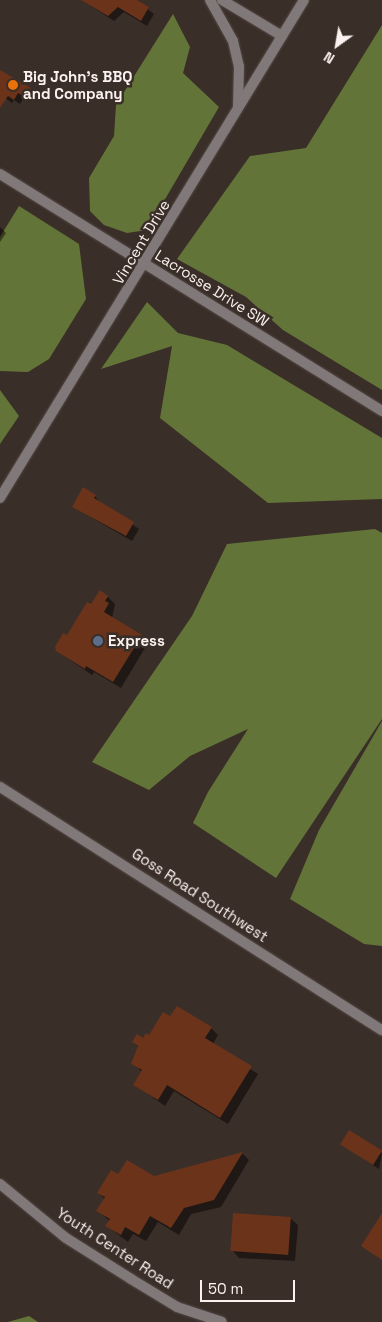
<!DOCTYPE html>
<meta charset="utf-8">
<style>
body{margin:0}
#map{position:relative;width:382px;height:1322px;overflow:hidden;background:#3a2e29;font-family:"Space Grotesk",sans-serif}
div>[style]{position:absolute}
.forest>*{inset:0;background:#637438}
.shadow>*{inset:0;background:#0007}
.building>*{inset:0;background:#6b331a;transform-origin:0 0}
.roads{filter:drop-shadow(0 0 1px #554945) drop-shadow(0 0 1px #554945)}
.minor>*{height:10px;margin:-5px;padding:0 5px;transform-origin:5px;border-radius:5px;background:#807879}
.tertiary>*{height:10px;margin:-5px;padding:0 5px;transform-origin:5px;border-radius:5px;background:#807879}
.dots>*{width:14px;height:14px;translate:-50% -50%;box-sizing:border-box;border:2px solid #3a2e29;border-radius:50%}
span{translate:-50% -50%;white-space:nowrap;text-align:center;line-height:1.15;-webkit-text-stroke:5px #3a2e29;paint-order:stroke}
.poi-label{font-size:15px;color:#fbf2ef;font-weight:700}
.left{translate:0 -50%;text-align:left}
.street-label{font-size:15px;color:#fbf2ef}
.north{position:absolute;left:312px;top:20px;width:50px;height:50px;-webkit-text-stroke:4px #3a2e29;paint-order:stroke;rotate:212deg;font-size:14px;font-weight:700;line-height:20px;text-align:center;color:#fbf2ef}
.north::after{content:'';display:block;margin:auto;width:18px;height:22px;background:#fbf2ef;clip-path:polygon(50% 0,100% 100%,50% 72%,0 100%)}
.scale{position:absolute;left:200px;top:1280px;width:95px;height:22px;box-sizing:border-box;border:2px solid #fbf2ef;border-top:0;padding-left:6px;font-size:15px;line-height:18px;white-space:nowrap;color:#fbf2ef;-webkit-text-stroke:4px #3a2e29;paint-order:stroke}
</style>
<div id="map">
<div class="forest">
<i style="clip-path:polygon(173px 14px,190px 47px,183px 73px,219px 107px,147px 230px,127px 233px,104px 225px,90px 211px,89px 178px,114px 136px,116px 105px)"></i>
<i style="clip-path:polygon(382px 25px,382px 390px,283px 330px,246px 297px,177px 259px,250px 156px,306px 148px)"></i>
<i style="clip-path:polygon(19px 206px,79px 244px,86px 299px,49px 359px,28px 372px,0 371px,0 237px)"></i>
<i style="clip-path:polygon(147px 302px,178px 333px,227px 345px,382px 438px,382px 499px,268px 503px,160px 418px,172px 346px,101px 369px)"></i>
<i style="clip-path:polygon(0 390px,19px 416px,0 444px)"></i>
<i style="clip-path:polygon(375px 529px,382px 533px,382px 719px,276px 878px,193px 823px,208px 792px,248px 729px,190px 756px,149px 790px,92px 762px,192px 616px,227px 544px)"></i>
<i style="clip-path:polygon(382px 721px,382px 946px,364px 944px,290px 899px,319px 830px)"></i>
<i style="clip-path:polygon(29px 1316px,38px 1322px,8px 1322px)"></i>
</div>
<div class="shadow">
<i style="clip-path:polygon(82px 0,135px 0,154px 14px,147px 26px,124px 12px,114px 21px)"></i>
<i style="clip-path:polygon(0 72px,30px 89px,36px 94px,31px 102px,24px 98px,20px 104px,14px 100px,12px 103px,0 94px)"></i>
<i style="clip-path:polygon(0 227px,6px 233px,0 242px)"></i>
<i style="clip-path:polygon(95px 496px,100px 503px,139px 529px,132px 541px,73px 507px)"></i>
<i style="clip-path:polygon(108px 597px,115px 604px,112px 618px,148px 643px,121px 688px,94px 672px,92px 675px,57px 651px,92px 606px)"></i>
<i style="clip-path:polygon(171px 1018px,211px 1028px,218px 1035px,213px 1044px,258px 1074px,228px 1124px,174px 1091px,165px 1106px,135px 1085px,142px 1072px,133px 1063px,139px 1048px,133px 1042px,149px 1036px)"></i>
<i style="clip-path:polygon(349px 1132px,382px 1153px,379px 1169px,341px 1144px)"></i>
<i style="clip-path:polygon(242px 1153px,249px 1160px,221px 1207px,191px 1214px,179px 1235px,158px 1222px,146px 1241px,133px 1234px,128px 1242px,107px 1226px,110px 1221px,98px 1211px,105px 1199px,99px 1193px,119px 1176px,154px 1177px)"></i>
<i style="clip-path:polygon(290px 1218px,298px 1225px,295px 1261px,239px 1258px,232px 1250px)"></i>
</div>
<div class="building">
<i style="clip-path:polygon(81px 0,137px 0,149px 7px,141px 21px,118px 7px,108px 16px)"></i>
<i style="clip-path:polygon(0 70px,31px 88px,25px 97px,18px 93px,14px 100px,8px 96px,0 108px)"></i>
<i style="clip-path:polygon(83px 487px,96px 495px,94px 498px,134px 522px,126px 536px,72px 507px)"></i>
<i style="clip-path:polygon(100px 590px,108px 596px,105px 601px,109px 603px,104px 612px,142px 635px,113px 682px,86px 666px,85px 669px,56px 651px,55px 647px,63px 633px,67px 635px,87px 602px,91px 604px)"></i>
<i style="clip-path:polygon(177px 1006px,212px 1027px,205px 1038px,252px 1066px,220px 1118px,167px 1085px,158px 1100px,133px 1085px,142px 1070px,131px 1064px,138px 1046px,132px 1042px,137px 1034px,143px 1038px,146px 1033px,149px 1035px,163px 1012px,170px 1016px)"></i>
<i style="left:349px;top:1130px;width:39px;height:17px;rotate:32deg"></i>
<i style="clip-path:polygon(243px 1152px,214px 1200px,184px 1208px,171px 1228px,150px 1216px,139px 1235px,125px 1227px,121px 1235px,105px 1226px,110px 1219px,96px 1211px,105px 1197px,97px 1193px,111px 1170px,118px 1174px,127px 1160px,154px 1176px)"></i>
<i style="left:233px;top:1213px;width:58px;height:38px;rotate:4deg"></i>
<i style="clip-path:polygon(382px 1213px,382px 1260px,361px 1246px)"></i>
</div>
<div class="roads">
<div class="minor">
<i style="left:222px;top:0;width:70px;rotate:31deg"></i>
<i style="left:0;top:174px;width:450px;rotate:31.8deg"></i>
<i style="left:0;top:1184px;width:85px;rotate:39.3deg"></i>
<i style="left:66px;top:1238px;width:77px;rotate:32.2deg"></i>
<i style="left:131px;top:1279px;width:54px;rotate:31.3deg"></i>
<i style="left:177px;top:1307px;width:47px;rotate:18.4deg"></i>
</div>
<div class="tertiary">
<i style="left:210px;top:0;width:47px;rotate:60.7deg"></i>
<i style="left:233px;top:41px;width:26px;rotate:77deg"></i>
<i style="left:239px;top:66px;width:41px;rotate:91.4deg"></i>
<i style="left:0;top:498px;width:583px;rotate:-58.6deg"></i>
<i style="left:0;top:787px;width:453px;rotate:32.5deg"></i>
</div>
</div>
<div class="dots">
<i style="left:13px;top:85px;background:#e8710a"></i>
<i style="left:98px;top:641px;background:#5c6f8a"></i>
</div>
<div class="poi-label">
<span class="left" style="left:23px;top:85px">Big John’s BBQ<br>and Company</span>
<span class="left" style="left:108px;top:641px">Express</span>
</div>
<div class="street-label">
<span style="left:141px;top:242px;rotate:-59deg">Vincent Drive</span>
<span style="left:212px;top:288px;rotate:32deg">Lacrosse Drive SW</span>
<span style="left:200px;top:895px;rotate:33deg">Goss Road Southwest</span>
<span style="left:115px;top:1248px;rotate:33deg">Youth Center Road</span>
</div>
<div class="north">N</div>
<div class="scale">50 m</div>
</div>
